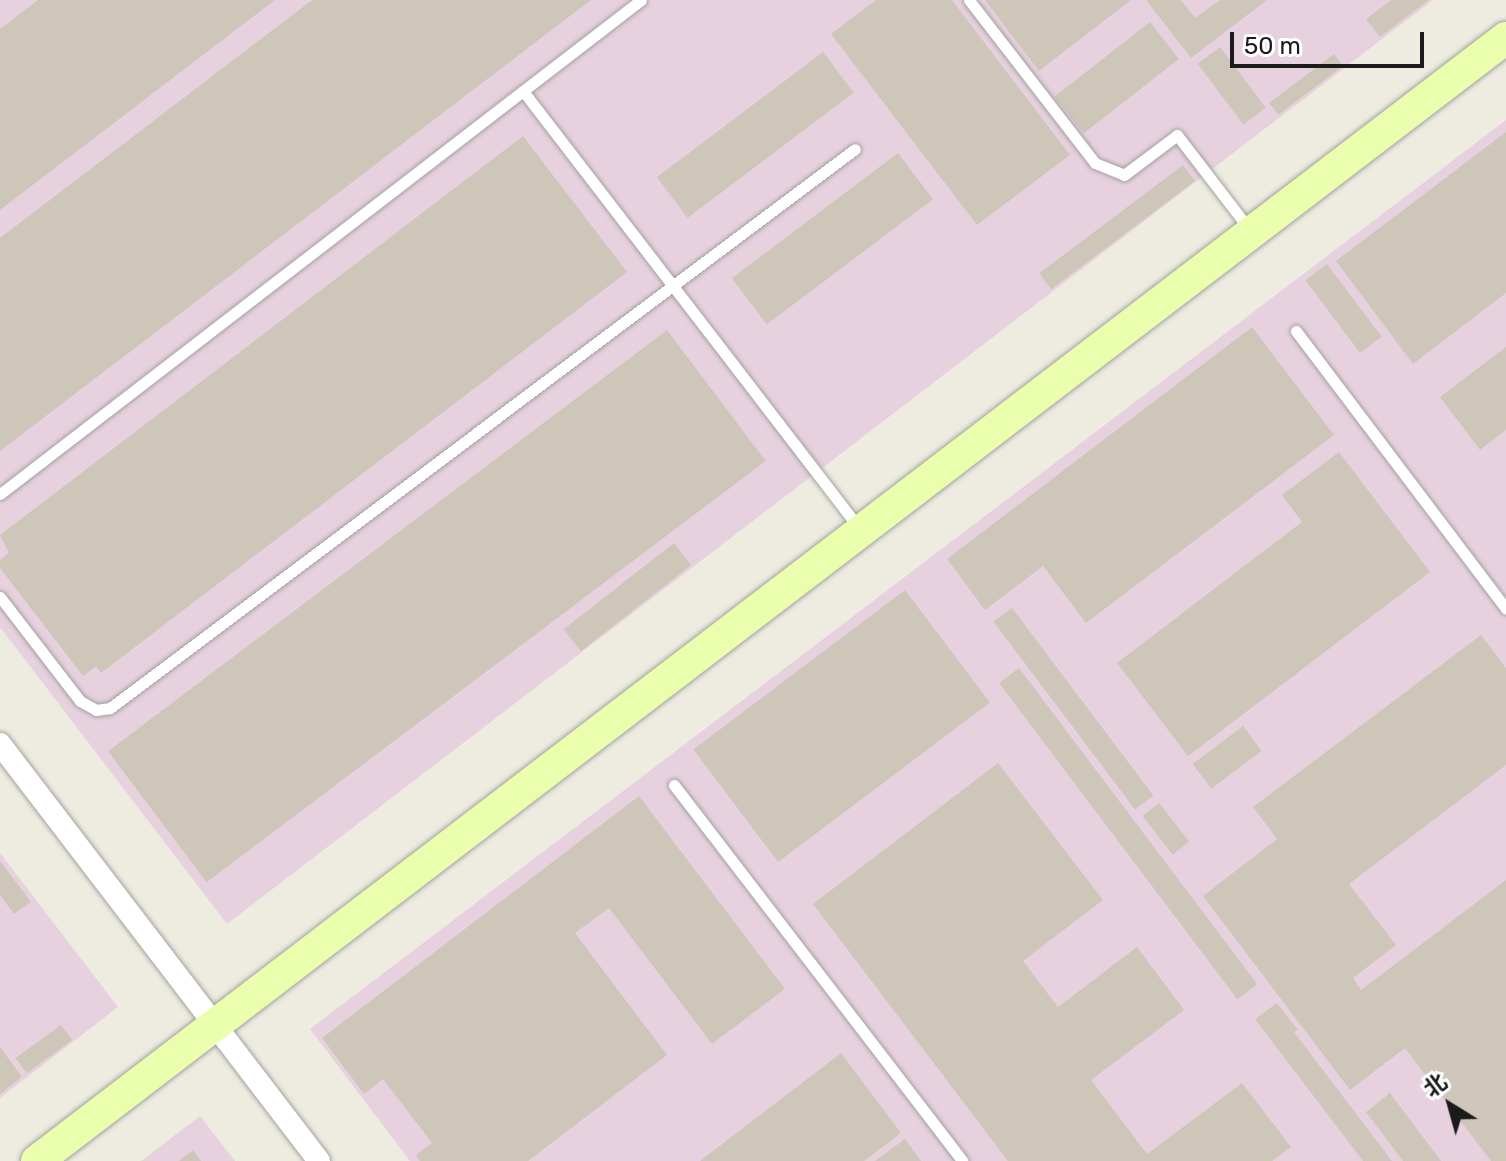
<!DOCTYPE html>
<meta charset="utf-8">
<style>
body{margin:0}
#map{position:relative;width:1506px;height:1161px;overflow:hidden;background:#eeece0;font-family:Rubik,"Noto Sans SC",sans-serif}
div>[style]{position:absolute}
.industrial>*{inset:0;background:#e8d1df}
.building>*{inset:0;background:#cec6b9;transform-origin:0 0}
.roads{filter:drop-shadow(0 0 2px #a2a2a2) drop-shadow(0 0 2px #a2a2a2)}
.lane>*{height:11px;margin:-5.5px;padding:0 5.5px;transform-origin:5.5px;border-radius:5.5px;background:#fff}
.street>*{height:22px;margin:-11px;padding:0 11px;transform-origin:11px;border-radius:11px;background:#fff}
.secondary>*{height:32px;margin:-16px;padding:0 16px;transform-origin:16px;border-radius:16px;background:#ebfeae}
span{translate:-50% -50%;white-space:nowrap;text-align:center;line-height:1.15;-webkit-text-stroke:6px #fff;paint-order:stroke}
.north{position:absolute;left:1410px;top:1065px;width:80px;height:80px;-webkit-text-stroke:6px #fff;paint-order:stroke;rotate:323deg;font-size:22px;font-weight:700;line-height:32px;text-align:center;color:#1b1b1b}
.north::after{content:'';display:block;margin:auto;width:28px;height:36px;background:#1b1b1b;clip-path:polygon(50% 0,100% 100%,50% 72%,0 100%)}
.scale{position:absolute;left:1230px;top:32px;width:194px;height:36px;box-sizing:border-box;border:4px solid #1b1b1b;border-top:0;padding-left:10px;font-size:24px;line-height:28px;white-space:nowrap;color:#1b1b1b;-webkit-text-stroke:6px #fff;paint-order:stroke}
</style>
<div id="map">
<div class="industrial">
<i style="clip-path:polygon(0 0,1433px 0,227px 924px,0 627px)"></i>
<i style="clip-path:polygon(1506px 120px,1506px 1161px,410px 1161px,310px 1029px)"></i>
<i style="clip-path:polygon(0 853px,118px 1007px,0 1098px)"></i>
<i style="clip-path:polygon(200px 1116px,235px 1161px,141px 1161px)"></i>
</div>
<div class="building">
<i style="clip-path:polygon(38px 0,275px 0,0 210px,0 29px)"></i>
<i style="clip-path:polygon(312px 0,591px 0,0 451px,0 238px)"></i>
<i style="clip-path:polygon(876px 0,952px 0,1070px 155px,977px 225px,831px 34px)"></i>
<i style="clip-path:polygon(985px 0,1131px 0,1039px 71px)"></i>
<i style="clip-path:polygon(1146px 0,1181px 0,1195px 18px,1220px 0,1267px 0,1191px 58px)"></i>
<i style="clip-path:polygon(1391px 0,1429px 0,1380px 37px,1366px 19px)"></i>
<i style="left:1150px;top:22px;width:47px;height:121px;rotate:52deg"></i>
<i style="left:1220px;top:47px;width:76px;height:28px;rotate:53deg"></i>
<i style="left:823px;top:52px;width:51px;height:208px;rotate:53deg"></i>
<i style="left:1334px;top:54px;width:15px;height:81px;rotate:53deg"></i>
<i style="clip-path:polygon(1506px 132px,1506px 293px,1413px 364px,1336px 261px)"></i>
<i style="clip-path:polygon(523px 136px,627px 272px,101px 673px,96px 666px,83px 676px,0 568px,0 560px,9px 553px,0 535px)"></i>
<i style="left:898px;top:153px;width:58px;height:208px;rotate:53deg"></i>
<i style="left:1183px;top:165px;width:20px;height:180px;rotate:53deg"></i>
<i style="left:1327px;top:264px;width:91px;height:27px;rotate:53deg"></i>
<i style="clip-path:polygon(1252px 327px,1334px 435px,1086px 623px,1043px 566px,985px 610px,947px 559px)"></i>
<i style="left:667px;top:330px;width:164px;height:700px;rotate:53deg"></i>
<i style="clip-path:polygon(1506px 347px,1506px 430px,1480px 450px,1440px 397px)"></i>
<i style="clip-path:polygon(1339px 452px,1430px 572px,1188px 756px,1117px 663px,1302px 522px,1282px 495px)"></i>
<i style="left:674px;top:543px;width:28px;height:140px;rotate:52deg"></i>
<i style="left:905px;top:590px;width:141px;height:265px;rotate:53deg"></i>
<i style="left:1012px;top:608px;width:235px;height:23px;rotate:53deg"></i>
<i style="clip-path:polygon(1481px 635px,1506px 668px,1506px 765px,1349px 884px,1396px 945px,1353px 978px,1361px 990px,1506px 880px,1506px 1161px,1491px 1161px,1405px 1048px,1350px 1090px,1203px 896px,1277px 839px,1253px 807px)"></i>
<i style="left:1019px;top:668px;width:396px;height:25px;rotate:53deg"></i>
<i style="left:1243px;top:726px;width:31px;height:63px;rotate:53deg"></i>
<i style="clip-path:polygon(998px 763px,1103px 900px,1023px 961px,1058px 1007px,1137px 947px,1184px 1010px,1091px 1080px,1147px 1154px,1242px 1083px,1291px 1147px,1272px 1161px,1008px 1161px,813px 904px)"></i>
<i style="clip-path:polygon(639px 796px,785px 989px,712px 1044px,609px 908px,575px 933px,667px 1055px,528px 1161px,420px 1161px,416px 1155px,432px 1143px,383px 1079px,364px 1094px,322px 1038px)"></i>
<i style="left:1159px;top:803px;width:49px;height:21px;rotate:52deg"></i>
<i style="clip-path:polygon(0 861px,31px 902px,14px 914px,0 895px)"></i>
<i style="clip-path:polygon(1277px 1003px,1298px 1030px,1294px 1032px,1392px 1161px,1363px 1161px,1255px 1019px)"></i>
<i style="left:61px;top:1025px;width:19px;height:56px;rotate:54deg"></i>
<i style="clip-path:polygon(0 1047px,22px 1077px,0 1094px)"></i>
<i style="clip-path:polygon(841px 1053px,901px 1133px,864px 1161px,700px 1161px)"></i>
<i style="clip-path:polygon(1390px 1093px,1441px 1161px,1403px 1161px,1366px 1112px)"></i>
<i style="clip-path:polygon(905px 1139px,921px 1161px,875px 1161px)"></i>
<i style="clip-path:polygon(193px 1150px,201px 1161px,179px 1161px)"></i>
</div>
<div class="roads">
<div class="lane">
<i style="left:969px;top:0;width:206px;rotate:52.3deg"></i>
<i style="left:1095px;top:163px;width:31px;rotate:22deg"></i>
<i style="left:1124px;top:175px;width:66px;rotate:-37deg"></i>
<i style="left:1177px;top:135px;width:118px;rotate:52.5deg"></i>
<i style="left:523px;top:91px;width:551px;rotate:52.44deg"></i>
<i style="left:1296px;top:331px;width:348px;rotate:52.9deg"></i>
<i style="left:0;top:494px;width:809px;rotate:-37.62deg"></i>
<i style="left:0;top:597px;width:131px;rotate:52.4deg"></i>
<i style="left:80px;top:701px;width:18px;rotate:29deg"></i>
<i style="left:96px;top:710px;width:14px;rotate:-8deg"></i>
<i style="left:110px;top:708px;width:931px;rotate:-36.88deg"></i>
<i style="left:674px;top:785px;width:474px;rotate:52.5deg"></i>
</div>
<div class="street">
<i style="left:0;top:744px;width:525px;rotate:52.58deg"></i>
</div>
<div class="secondary">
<i style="left:37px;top:1161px;width:1849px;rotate:-37.4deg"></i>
</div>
</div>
<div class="north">北</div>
<div class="scale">50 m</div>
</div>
